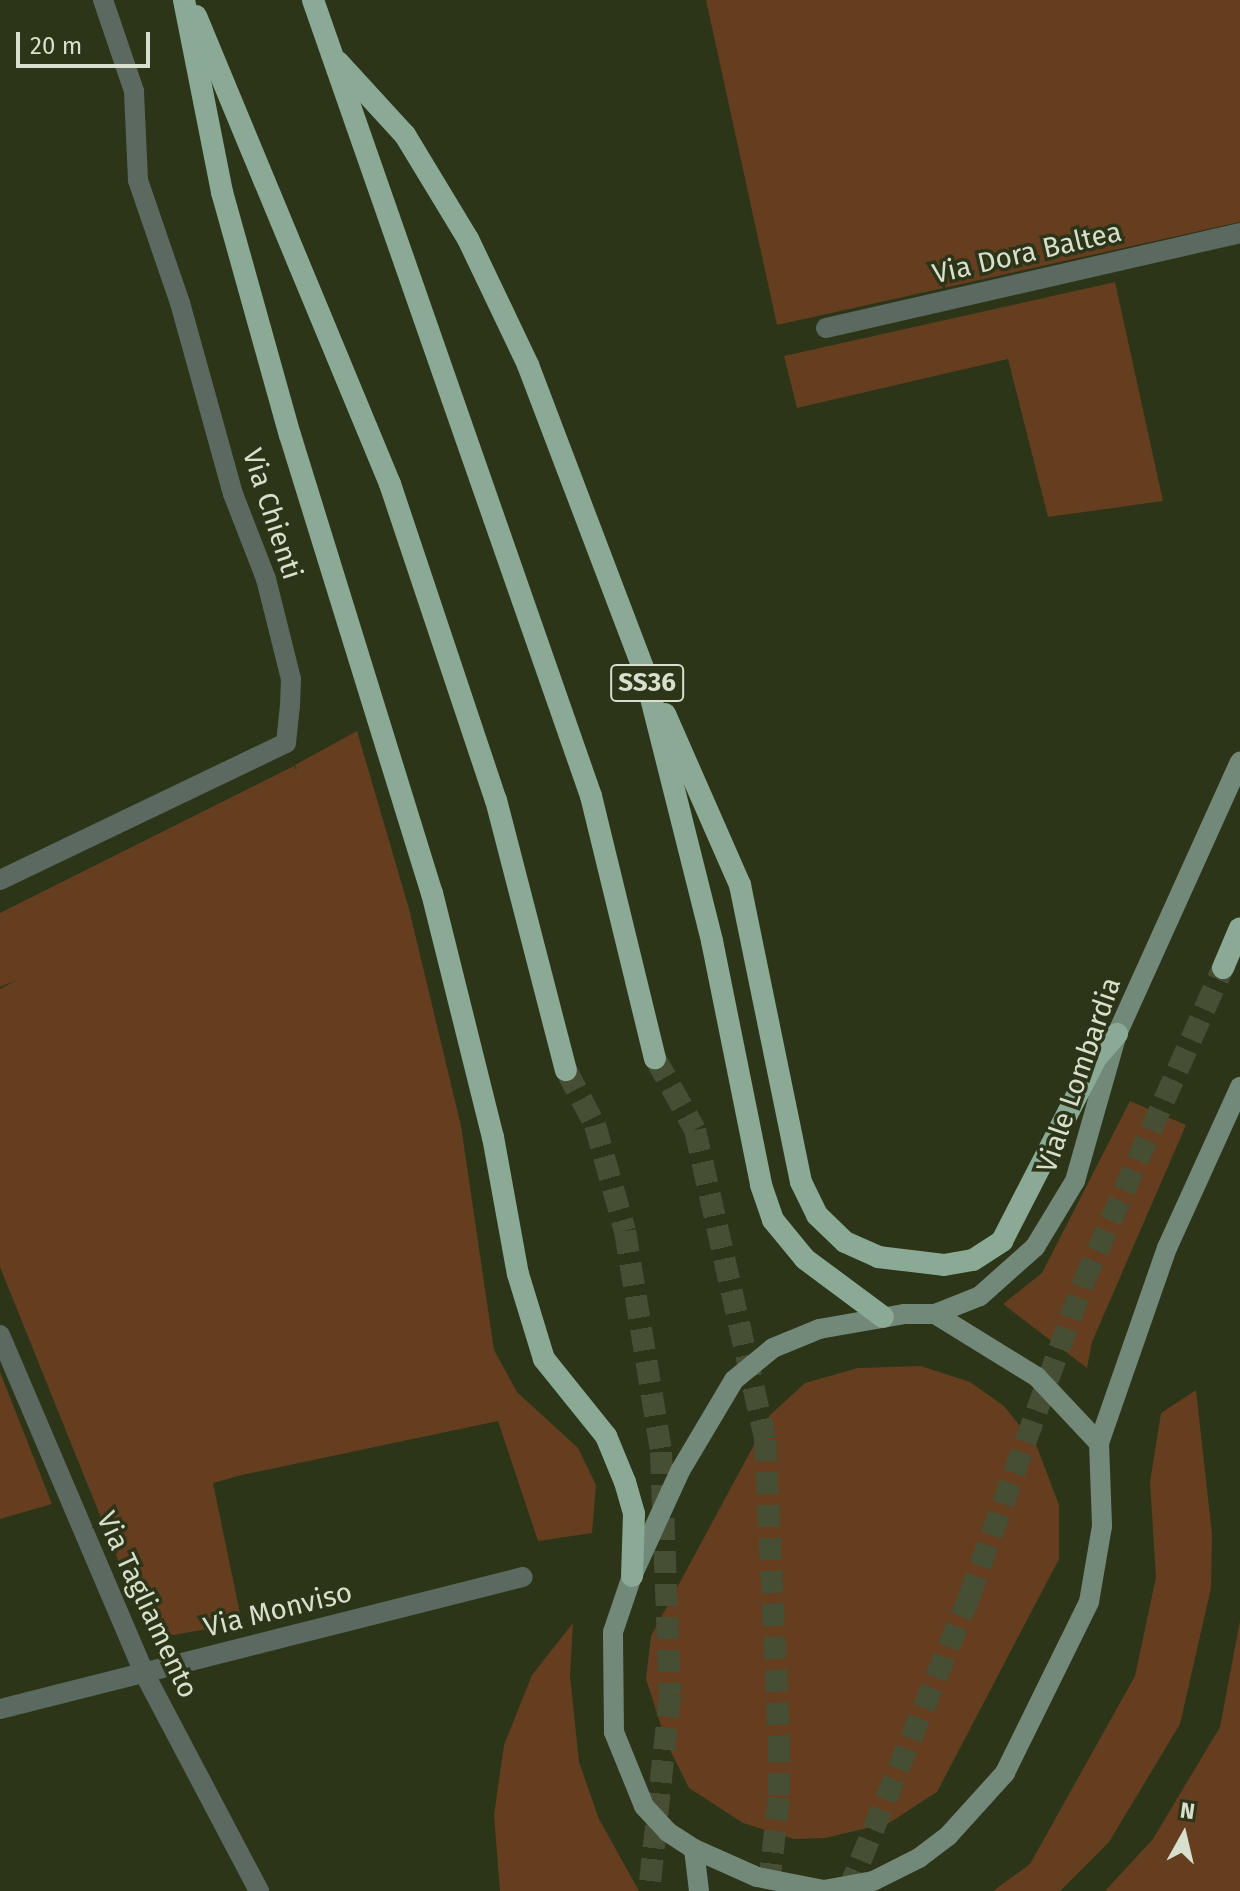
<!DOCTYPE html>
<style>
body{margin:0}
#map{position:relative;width:1240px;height:1891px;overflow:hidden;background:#2c3518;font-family:"Fira Sans",sans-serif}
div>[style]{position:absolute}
.green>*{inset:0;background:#643e1f}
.trunk-tunnel>*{height:22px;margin-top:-11px;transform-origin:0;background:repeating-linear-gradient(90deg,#464e33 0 22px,transparent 0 33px)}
.minor>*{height:20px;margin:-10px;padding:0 10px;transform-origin:10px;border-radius:10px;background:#5b6960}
.secondary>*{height:20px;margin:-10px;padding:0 10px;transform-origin:10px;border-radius:10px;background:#728879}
.trunk>*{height:22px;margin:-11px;padding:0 11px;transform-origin:11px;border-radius:11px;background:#8aaa96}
span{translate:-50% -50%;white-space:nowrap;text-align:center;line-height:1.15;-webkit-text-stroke:7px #2c3518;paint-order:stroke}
.shield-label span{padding:2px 6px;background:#2c3518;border:2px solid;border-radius:6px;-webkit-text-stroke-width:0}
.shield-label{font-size:26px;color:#d8dfcd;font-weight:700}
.street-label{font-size:28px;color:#d8dfcd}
.north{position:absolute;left:1144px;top:1795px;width:80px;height:80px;-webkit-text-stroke:6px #2c3518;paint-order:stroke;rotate:8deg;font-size:22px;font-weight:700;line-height:32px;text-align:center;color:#d8dfcd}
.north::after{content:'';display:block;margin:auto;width:28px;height:36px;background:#d8dfcd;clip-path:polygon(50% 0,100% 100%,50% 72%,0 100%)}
.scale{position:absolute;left:16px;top:32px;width:134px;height:36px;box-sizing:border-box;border:4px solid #d8dfcd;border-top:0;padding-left:10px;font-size:24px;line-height:28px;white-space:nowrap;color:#d8dfcd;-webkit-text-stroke:6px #2c3518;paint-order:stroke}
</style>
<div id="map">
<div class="green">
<i style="clip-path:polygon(706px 0,1240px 0,1240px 222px,777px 325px)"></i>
<i style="clip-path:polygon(1115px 282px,1163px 501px,1048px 517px,1008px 359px,797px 408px,784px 356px)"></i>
<i style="clip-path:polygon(357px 731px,409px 909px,461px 1126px,494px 1350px,517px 1392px,578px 1448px,596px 1485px,592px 1533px,538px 1541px,498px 1421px,242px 1475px,213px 1483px,242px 1623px,156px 1638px,147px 1632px,0 1267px,0 989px,17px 980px,0 987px,0 913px,294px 766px,297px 771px,295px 765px)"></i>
<i style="clip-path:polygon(1130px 1101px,1186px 1125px,1092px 1342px,1087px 1368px,1003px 1304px,1042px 1273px)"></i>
<i style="clip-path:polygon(921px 1366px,970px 1382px,1004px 1406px,1037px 1447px,1059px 1505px,1059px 1559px,937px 1792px,889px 1823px,825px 1838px,794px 1839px,743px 1823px,689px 1788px,667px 1744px,646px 1679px,651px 1636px,770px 1415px,805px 1383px,858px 1368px)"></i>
<i style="clip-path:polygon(0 1372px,52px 1504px,0 1519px)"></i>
<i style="clip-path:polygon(1196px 1390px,1212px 1534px,1211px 1588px,1180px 1724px,1109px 1842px,1060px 1891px,993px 1891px,1030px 1864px,1135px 1676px,1156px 1577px,1150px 1482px,1161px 1413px)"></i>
<i style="clip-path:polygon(1240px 1621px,1240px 1891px,1105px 1891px,1153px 1839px,1220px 1727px)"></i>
<i style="clip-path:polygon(573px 1623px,570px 1675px,579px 1762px,599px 1819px,639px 1891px,500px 1891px,494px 1815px,504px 1745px,532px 1675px)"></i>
</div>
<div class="trunk-tunnel">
<i style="left:655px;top:1058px;width:82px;rotate:60.9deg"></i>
<i style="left:695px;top:1130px;width:317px;rotate:77.2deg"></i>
<i style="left:765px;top:1439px;width:301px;rotate:87.3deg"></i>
<i style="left:779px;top:1740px;width:58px;rotate:90deg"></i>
<i style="left:779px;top:1798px;width:94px;rotate:96.7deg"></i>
<i style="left:566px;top:1070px;width:62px;rotate:62.2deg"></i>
<i style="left:595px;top:1125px;width:110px;rotate:74.2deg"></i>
<i style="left:625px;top:1231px;width:224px;rotate:80.7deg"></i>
<i style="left:661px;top:1452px;width:243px;rotate:87.9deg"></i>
<i style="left:670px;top:1695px;width:197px;rotate:96.1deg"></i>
<i style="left:848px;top:1891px;width:318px;rotate:-67.6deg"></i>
<i style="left:969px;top:1597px;width:336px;rotate:-70deg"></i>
<i style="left:1084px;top:1281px;width:342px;rotate:-66.1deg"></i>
</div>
<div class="minor">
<i style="left:826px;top:328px;width:425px;rotate:-12.9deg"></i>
<i style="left:0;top:880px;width:317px;rotate:-25.6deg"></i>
<i style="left:286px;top:743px;width:37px;rotate:-84deg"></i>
<i style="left:290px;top:706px;width:27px;rotate:-88deg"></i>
<i style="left:291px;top:679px;width:103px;rotate:-104deg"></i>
<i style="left:266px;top:579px;width:91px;rotate:-111.2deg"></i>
<i style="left:233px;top:494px;width:198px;rotate:-105.5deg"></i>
<i style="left:180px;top:303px;width:130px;rotate:-108.9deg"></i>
<i style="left:138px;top:180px;width:89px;rotate:-92.6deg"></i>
<i style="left:134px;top:91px;width:96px;rotate:-108.8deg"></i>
<i style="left:0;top:1335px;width:365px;rotate:66.9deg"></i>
<i style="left:143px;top:1671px;width:249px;rotate:62.2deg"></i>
<i style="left:0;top:1709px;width:539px;rotate:-14.17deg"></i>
</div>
<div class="secondary">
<i style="left:904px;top:1314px;width:31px"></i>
<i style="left:935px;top:1314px;width:120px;rotate:31.7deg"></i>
<i style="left:1037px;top:1377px;width:91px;rotate:46.8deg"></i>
<i style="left:1099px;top:1443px;width:83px;rotate:87.9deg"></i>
<i style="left:1102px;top:1526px;width:77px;rotate:99.7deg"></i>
<i style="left:1089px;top:1602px;width:191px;rotate:116.2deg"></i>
<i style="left:1005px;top:1773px;width:85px;rotate:132.1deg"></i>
<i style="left:948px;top:1836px;width:36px;rotate:143deg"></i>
<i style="left:919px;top:1858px;width:51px;rotate:153.4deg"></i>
<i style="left:873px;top:1881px;width:50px;rotate:169.6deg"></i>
<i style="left:824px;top:1890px;width:68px;rotate:-169deg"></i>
<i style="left:757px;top:1877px;width:69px;rotate:-156deg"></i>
<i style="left:694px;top:1849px;width:31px;rotate:-147deg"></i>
<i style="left:668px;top:1832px;width:35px;rotate:-133deg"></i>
<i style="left:644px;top:1806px;width:80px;rotate:-112.1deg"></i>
<i style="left:614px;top:1732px;width:100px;rotate:-90.6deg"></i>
<i style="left:613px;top:1632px;width:59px;rotate:-71.3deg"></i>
<i style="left:632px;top:1576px;width:115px;rotate:-65.4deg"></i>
<i style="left:680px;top:1471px;width:106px;rotate:-59.3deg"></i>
<i style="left:734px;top:1380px;width:50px;rotate:-39.4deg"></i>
<i style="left:773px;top:1348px;width:50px;rotate:-22.4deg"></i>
<i style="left:819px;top:1329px;width:86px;rotate:-10deg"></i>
<i style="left:935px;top:1314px;width:48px;rotate:-21.8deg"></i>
<i style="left:980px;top:1296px;width:74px;rotate:-41.7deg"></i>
<i style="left:1035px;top:1247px;width:77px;rotate:-58.8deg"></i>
<i style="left:1075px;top:1181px;width:153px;rotate:-74.1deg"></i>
<i style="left:1117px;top:1034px;width:299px;rotate:-65.7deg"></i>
<i style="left:1099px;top:1443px;width:207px;rotate:-70.8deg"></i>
<i style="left:1167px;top:1248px;width:177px;rotate:-65.6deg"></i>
<i style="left:694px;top:1849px;width:42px;rotate:83.2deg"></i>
</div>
<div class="trunk">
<i style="left:184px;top:0;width:196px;rotate:78.8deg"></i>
<i style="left:222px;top:192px;width:252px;rotate:74.4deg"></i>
<i style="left:290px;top:435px;width:480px;rotate:72.8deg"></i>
<i style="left:432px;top:893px;width:252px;rotate:76deg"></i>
<i style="left:493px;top:1137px;width:139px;rotate:79.7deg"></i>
<i style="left:518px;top:1274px;width:89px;rotate:73deg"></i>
<i style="left:544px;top:1359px;width:99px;rotate:51.2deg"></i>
<i style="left:606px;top:1436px;width:50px;rotate:67.6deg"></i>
<i style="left:625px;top:1482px;width:33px;rotate:74deg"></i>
<i style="left:634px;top:1514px;width:62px;rotate:91.8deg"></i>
<i style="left:313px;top:0;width:843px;rotate:70.75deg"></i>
<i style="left:591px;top:796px;width:270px;rotate:76.3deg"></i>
<i style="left:196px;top:16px;width:507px;rotate:67.48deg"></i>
<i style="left:390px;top:484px;width:333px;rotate:71.5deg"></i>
<i style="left:496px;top:800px;width:279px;rotate:75.5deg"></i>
<i style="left:338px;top:62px;width:99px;rotate:47.5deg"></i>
<i style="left:405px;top:135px;width:122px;rotate:58.8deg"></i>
<i style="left:468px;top:239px;width:140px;rotate:64.5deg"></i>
<i style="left:528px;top:365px;width:326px;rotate:69.2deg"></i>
<i style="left:644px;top:670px;width:279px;rotate:75.9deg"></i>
<i style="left:712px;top:941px;width:249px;rotate:78.6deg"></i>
<i style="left:761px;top:1185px;width:37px;rotate:71deg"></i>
<i style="left:773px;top:1220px;width:50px;rotate:50.6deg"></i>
<i style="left:805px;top:1259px;width:97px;rotate:36.6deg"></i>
<i style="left:665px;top:714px;width:187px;rotate:66.3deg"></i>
<i style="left:740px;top:885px;width:303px;rotate:78.4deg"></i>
<i style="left:801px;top:1182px;width:37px;rotate:64deg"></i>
<i style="left:817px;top:1215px;width:39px;rotate:44deg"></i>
<i style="left:845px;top:1242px;width:36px;rotate:24deg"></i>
<i style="left:878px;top:1257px;width:66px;rotate:6.9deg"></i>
<i style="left:944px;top:1265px;width:29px;rotate:-10deg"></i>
<i style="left:973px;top:1260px;width:35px;rotate:-33deg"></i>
<i style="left:1002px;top:1241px;width:206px;rotate:-62.8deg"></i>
<i style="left:1096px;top:1058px;width:32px;rotate:-49deg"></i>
<i style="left:1223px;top:968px;width:43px;rotate:-67deg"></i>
</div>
<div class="shield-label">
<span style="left:647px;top:683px">SS36</span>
</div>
<div class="street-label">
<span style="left:1027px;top:253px;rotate:-13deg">Via Dora Baltea</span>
<span style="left:272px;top:514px;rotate:72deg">Via Chienti</span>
<span style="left:1079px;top:1075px;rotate:-71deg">Viale Lombardia</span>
<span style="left:147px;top:1605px;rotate:65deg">Via Tagliamento</span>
<span style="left:278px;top:1610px;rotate:-14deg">Via Monviso</span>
</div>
<div class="north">N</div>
<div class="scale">20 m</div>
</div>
